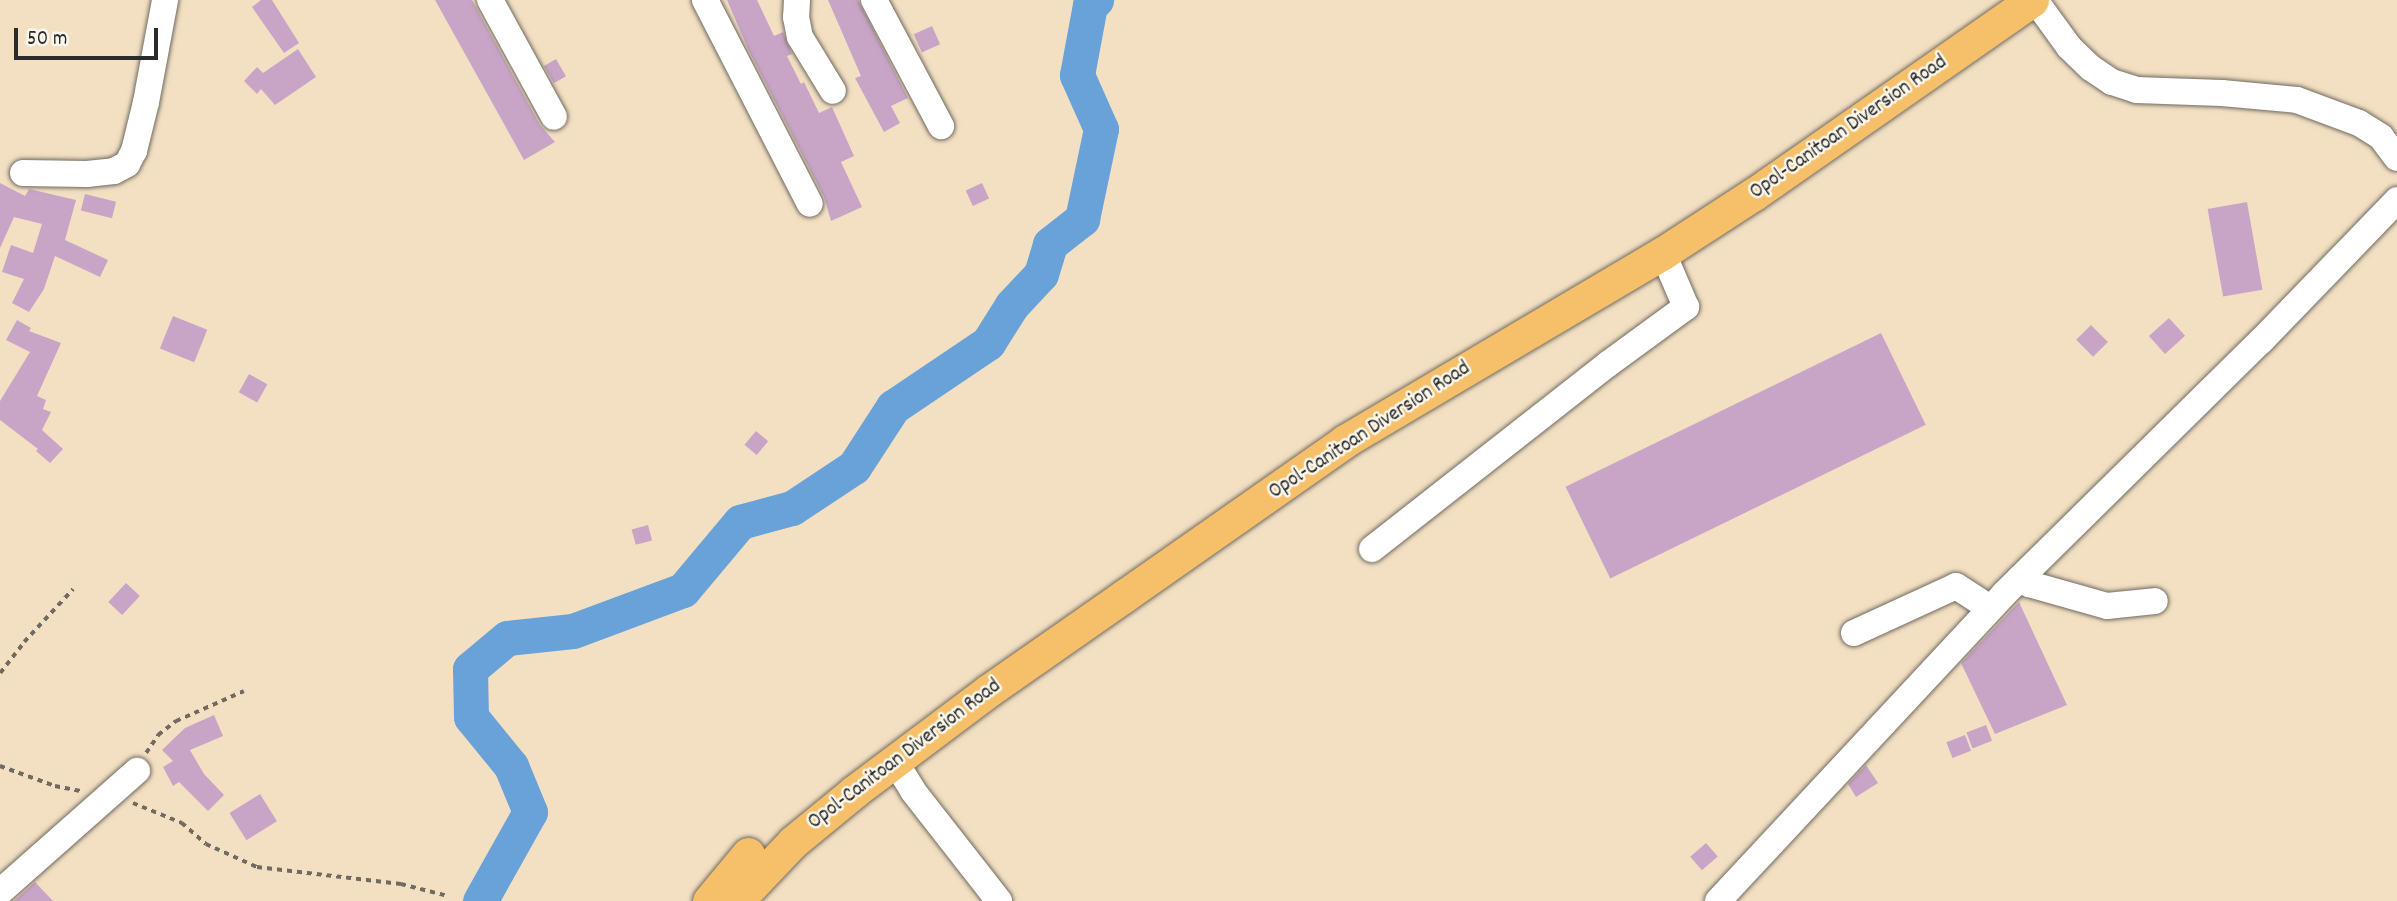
<!DOCTYPE html>
<style>
body{margin:0}
#map{position:relative;width:2397px;height:901px;overflow:hidden;background:#f3e0c3;font-family:Dekko,sans-serif}
div>[style]{position:absolute}
.river>*{height:35px;margin:-17.5px;padding:0 17.5px;transform-origin:17.5px;border-radius:17.5px;background:#69a2d8}
.building>*{inset:0;background:#c8a5c6;transform-origin:0 0}
.path>*{height:3.5px;margin-top:-1.75px;transform-origin:0;background:repeating-linear-gradient(90deg,#716a60 0 5px,transparent 0 10px)}
.roads{filter:drop-shadow(0 0 2px #716a60) drop-shadow(0 0 2px #716a60)}
.minor>*{height:26px;margin:-13px;padding:0 13px;transform-origin:13px;border-radius:13px;background:#fff}
.major>*{height:33px;margin:-16.5px;padding:0 16.5px;transform-origin:16.5px;border-radius:16.5px;background:#f6c06b}
span{translate:-50% -50%;white-space:nowrap;text-align:center;line-height:1.15;-webkit-text-stroke:5px #fbf7ec;paint-order:stroke}
.street-label{font-size:21px;color:#2b2b2b}
.scale{position:absolute;left:14px;top:28px;width:144px;height:32px;box-sizing:border-box;border:4px solid #2b2b2b;border-top:0;padding-left:9px;font-size:21px;line-height:24px;white-space:nowrap;color:#2b2b2b;-webkit-text-stroke:5px #fbf7ec;paint-order:stroke}
</style>
<div id="map">
<div class="river">
<i style="left:480px;top:901px;width:102px;rotate:-60.7deg"></i>
<i style="left:530px;top:812px;width:50px;rotate:-112.4deg"></i>
<i style="left:511px;top:766px;width:63px;rotate:-129.2deg"></i>
<i style="left:471px;top:717px;width:48px;rotate:-91.2deg"></i>
<i style="left:470px;top:669px;width:48px;rotate:-40deg"></i>
<i style="left:507px;top:638px;width:66px;rotate:-6.1deg"></i>
<i style="left:573px;top:631px;width:117px;rotate:-20.4deg"></i>
<i style="left:683px;top:590px;width:89px;rotate:-50deg"></i>
<i style="left:740px;top:522px;width:54px;rotate:-15.1deg"></i>
<i style="left:792px;top:508px;width:74px;rotate:-33.5deg"></i>
<i style="left:854px;top:467px;width:72px;rotate:-57deg"></i>
<i style="left:893px;top:407px;width:115px;rotate:-34deg"></i>
<i style="left:988px;top:343px;width:45px;rotate:-57.7deg"></i>
<i style="left:1012px;top:305px;width:42px;rotate:-46.9deg"></i>
<i style="left:1041px;top:274px;width:31px;rotate:-73deg"></i>
<i style="left:1050px;top:244px;width:41px;rotate:-38deg"></i>
<i style="left:1082px;top:219px;width:92px;rotate:-78.1deg"></i>
<i style="left:1101px;top:129px;width:59px;rotate:-114deg"></i>
<i style="left:1077px;top:75px;width:71px;rotate:-79.5deg"></i>
<i style="left:1090px;top:5px;width:8px;rotate:-40deg"></i>
</div>
<div class="building">
<i style="clip-path:polygon(261px 0,272px 0,299px 43px,284px 53px,252px 7px)"></i>
<i style="clip-path:polygon(435px 0,472px 0,540px 125px,555px 142px,524px 160px)"></i>
<i style="clip-path:polygon(727px 0,757px 0,774px 36px,783px 32px,792px 54px,787px 56px,801px 84px,804px 82px,819px 113px,832px 107px,854px 156px,841px 162px,862px 207px,831px 221px,824px 197px,748px 49px)"></i>
<i style="clip-path:polygon(828px 0,858px 0,908px 98px,891px 106px,900px 123px,884px 132px,855px 78px,861px 76px)"></i>
<i style="left:932px;top:26px;width:20px;height:20px;rotate:66deg"></i>
<i style="clip-path:polygon(298px 49px,316px 77px,275px 105px,261px 89px,257px 94px,244px 81px,257px 67px,263px 73px)"></i>
<i style="left:556px;top:59px;width:20px;height:14px;rotate:60deg"></i>
<i style="clip-path:polygon(0 183px,25px 196px,29px 189px,76px 200px,65px 240px,108px 260px,100px 277px,55px 256px,44px 289px,29px 312px,12px 303px,24px 279px,2px 272px,11px 245px,33px 253px,42px 224px,14px 217px,0 248px)"></i>
<i style="left:982px;top:183px;width:17px;height:18px;rotate:65deg"></i>
<i style="left:85px;top:194px;width:32px;height:17px;rotate:14deg"></i>
<i style="left:2247px;top:202px;width:89px;height:40px;rotate:80deg"></i>
<i style="left:173px;top:316px;width:37px;height:35px;rotate:22deg"></i>
<i style="left:2169px;top:318px;width:24px;height:27px;rotate:48deg"></i>
<i style="clip-path:polygon(17px 320px,31px 328px,29px 331px,61px 343px,37px 396px,46px 400px,43px 409px,51px 412px,42px 430px,63px 449px,50px 463px,36px 451px,38px 449px,0 420px,0 401px,30px 352px,6px 340px)"></i>
<i style="left:2091px;top:325px;width:24px;height:21px;rotate:45deg"></i>
<i style="left:1881px;top:333px;width:102px;height:351px;rotate:64deg"></i>
<i style="left:249px;top:374px;width:21px;height:21px;rotate:29deg"></i>
<i style="left:756px;top:431px;width:16px;height:18px;rotate:40deg"></i>
<i style="left:648px;top:525px;width:16px;height:17px;rotate:75deg"></i>
<i style="left:126px;top:583px;width:19px;height:26px;rotate:43deg"></i>
<i style="clip-path:polygon(2019px 602px,2067px 705px,1995px 734px,1961px 663px)"></i>
<i style="clip-path:polygon(214px 715px,223px 736px,190px 750px,204px 774px,224px 795px,208px 811px,179px 782px,173px 786px,163px 767px,173px 761px,162px 750px,185px 728px)"></i>
<i style="left:1986px;top:725px;width:17px;height:21px;rotate:69deg"></i>
<i style="left:1965px;top:735px;width:17px;height:20px;rotate:69deg"></i>
<i style="clip-path:polygon(1866px 765px,1878px 783px,1856px 797px,1848px 784px)"></i>
<i style="left:260px;top:794px;width:32px;height:36px;rotate:58deg"></i>
<i style="left:1706px;top:843px;width:18px;height:21px;rotate:49deg"></i>
<i style="clip-path:polygon(35px 882px,53px 901px,14px 901px)"></i>
</div>
<div class="path">
<i style="left:0;top:673px;width:39px;rotate:-52deg"></i>
<i style="left:24px;top:642px;width:72px;rotate:-47.2deg"></i>
<i style="left:146px;top:753px;width:22px;rotate:-56deg"></i>
<i style="left:158px;top:735px;width:23px;rotate:-38deg"></i>
<i style="left:176px;top:721px;width:74px;rotate:-23.8deg"></i>
<i style="left:0;top:766px;width:59px;rotate:20deg"></i>
<i style="left:55px;top:786px;width:26px;rotate:11deg"></i>
<i style="left:133px;top:803px;width:53px;rotate:22.2deg"></i>
<i style="left:182px;top:823px;width:32px;rotate:41deg"></i>
<i style="left:206px;top:844px;width:56px;rotate:24.3deg"></i>
<i style="left:257px;top:867px;width:145px;rotate:6.7deg"></i>
<i style="left:401px;top:884px;width:49px;rotate:14.3deg"></i>
</div>
<div class="roads">
<div class="minor">
<i style="left:490px;top:0;width:133px;rotate:61.3deg"></i>
<i style="left:705px;top:0;width:229px;rotate:62.8deg"></i>
<i style="left:797px;top:0;width:17px;rotate:93deg"></i>
<i style="left:796px;top:17px;width:20px;rotate:79deg"></i>
<i style="left:800px;top:37px;width:63px;rotate:58.6deg"></i>
<i style="left:874px;top:0;width:143px;rotate:62deg"></i>
<i style="left:2035px;top:0;width:58px;rotate:54.1deg"></i>
<i style="left:2069px;top:47px;width:30px;rotate:44deg"></i>
<i style="left:2091px;top:68px;width:25px;rotate:34deg"></i>
<i style="left:2112px;top:82px;width:25px;rotate:18deg"></i>
<i style="left:2136px;top:90px;width:86px;rotate:2deg"></i>
<i style="left:2222px;top:93px;width:75px;rotate:5.3deg"></i>
<i style="left:2297px;top:100px;width:66px;rotate:20.4deg"></i>
<i style="left:2359px;top:123px;width:26px;rotate:32deg"></i>
<i style="left:2381px;top:137px;width:26px;rotate:53deg"></i>
<i style="left:23px;top:173px;width:64px;rotate:0.9deg"></i>
<i style="left:87px;top:174px;width:27px;rotate:-6deg"></i>
<i style="left:114px;top:171px;width:15px;rotate:-28deg"></i>
<i style="left:127px;top:164px;width:15px;rotate:-62deg"></i>
<i style="left:134px;top:151px;width:50px;rotate:-76.2deg"></i>
<i style="left:146px;top:102px;width:104px;rotate:-79.4deg"></i>
<i style="left:1372px;top:549px;width:300px;rotate:-38.1deg"></i>
<i style="left:1608px;top:364px;width:97px;rotate:-36.2deg"></i>
<i style="left:1686px;top:307px;width:59px;rotate:-113.1deg"></i>
<i style="left:2020px;top:578px;width:11px;rotate:34deg"></i>
<i style="left:2029px;top:584px;width:81px;rotate:15.8deg"></i>
<i style="left:2107px;top:606px;width:48px;rotate:-5.9deg"></i>
<i style="left:1854px;top:633px;width:112px;rotate:-24.7deg"></i>
<i style="left:1956px;top:586px;width:40px;rotate:32.9deg"></i>
<i style="left:894px;top:760px;width:36px;rotate:58deg"></i>
<i style="left:913px;top:791px;width:140px;rotate:52deg"></i>
<i style="left:0;top:892px;width:183px;rotate:-41.5deg"></i>
<i style="left:1718px;top:901px;width:420px;rotate:-47deg"></i>
<i style="left:2004px;top:594px;width:361px;rotate:-44.6deg"></i>
<i style="left:2261px;top:341px;width:196px;rotate:-46deg"></i>
</div>
<div class="major">
<i style="left:709px;top:901px;width:61px;rotate:-50.3deg"></i>
<i style="left:737px;top:901px;width:81px;rotate:-46.5deg"></i>
<i style="left:793px;top:842px;width:80px;rotate:-39.4deg"></i>
<i style="left:855px;top:791px;width:166px;rotate:-36.9deg"></i>
<i style="left:988px;top:691px;width:166px;rotate:-34.9deg"></i>
<i style="left:1124px;top:596px;width:270px;rotate:-35deg"></i>
<i style="left:1345px;top:441px;width:369px;rotate:-30.6deg"></i>
<i style="left:1663px;top:253px;width:108px;rotate:-33deg"></i>
<i style="left:1754px;top:194px;width:339px;rotate:-34.9deg"></i>
</div>
</div>
<div class="street-label">
<span style="left:1849px;top:128px;rotate:-35deg">Opol-Canitoan Diversion Road</span>
<span style="left:1370px;top:431px;rotate:-33deg">Opol-Canitoan Diversion Road</span>
<span style="left:905px;top:755px;rotate:-37deg">Opol-Canitoan Diversion Road</span>
</div>
<div class="scale">50 m</div>
</div>
